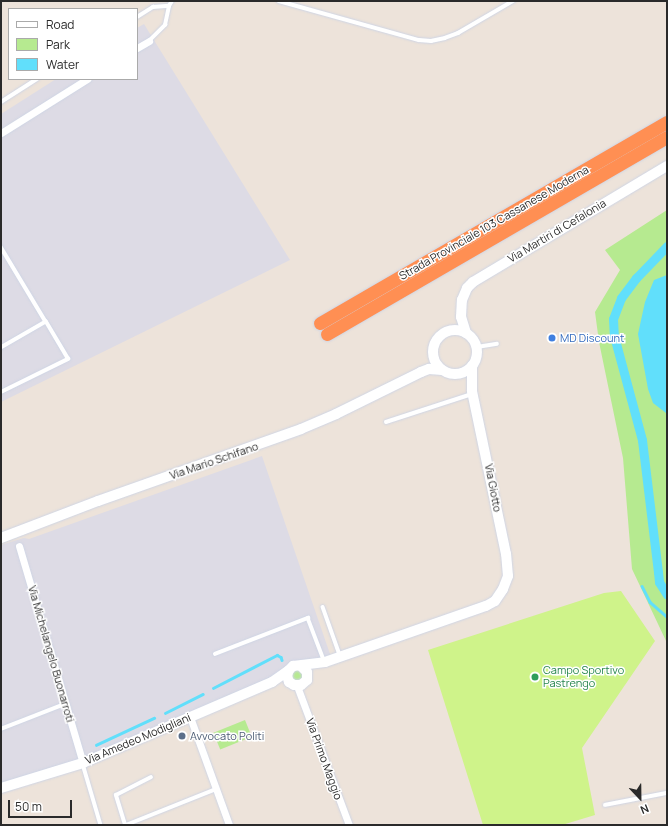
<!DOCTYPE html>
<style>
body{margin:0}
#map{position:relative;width:668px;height:826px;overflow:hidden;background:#ede3da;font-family:Manrope,sans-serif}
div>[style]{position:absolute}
.industrial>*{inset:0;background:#dddbe5}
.green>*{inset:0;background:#b6ea90;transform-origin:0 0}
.pitch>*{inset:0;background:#cff38a}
.water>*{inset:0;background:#61dffb}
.stream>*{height:2.5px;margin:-1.25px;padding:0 1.25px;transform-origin:1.25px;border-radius:1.25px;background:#61dffb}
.canal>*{height:9px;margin:-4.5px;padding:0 4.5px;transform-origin:4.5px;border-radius:4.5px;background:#61dffb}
.roads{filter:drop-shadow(0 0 1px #cfd5e4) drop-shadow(0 0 1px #cfd5e4)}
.lane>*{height:3.5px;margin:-1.75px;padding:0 1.75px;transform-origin:1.75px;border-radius:1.75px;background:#fff}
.street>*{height:7px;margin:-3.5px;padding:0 3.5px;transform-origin:3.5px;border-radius:3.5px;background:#fff}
.secondary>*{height:10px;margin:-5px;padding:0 5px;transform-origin:5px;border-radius:5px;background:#fff}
.secondary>.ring{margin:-5px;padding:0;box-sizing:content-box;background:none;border:10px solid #fff;border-radius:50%}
.highway>*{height:13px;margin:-6.5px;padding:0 6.5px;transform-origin:6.5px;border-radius:6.5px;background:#ff8f53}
.dots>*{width:11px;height:11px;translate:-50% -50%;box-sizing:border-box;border:2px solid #fff;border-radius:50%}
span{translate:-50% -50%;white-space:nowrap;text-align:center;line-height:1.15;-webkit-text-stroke:3px #fff;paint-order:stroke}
.street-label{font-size:11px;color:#2a2a2a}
.shop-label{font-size:11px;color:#366cbe}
.left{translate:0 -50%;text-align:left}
.leisure-label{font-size:11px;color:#27864d}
.service-label{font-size:11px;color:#4e5e75}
.frame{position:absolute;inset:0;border:2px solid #2a2a2a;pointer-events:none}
.legend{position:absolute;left:8px;top:8px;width:130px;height:72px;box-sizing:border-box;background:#fff;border:1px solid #aaa;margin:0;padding:5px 7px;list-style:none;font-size:12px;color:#2a2a2a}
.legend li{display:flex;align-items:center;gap:8px;height:20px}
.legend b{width:20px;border:1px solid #aaa}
.north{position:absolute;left:620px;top:778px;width:40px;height:40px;-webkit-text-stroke:3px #fff;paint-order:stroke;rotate:158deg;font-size:11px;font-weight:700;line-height:16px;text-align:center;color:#2a2a2a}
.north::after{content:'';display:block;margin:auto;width:14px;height:18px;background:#2a2a2a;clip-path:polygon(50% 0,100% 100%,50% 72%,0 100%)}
.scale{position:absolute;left:8px;top:800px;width:64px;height:18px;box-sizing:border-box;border:2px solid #2a2a2a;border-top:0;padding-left:5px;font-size:12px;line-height:14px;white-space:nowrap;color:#2a2a2a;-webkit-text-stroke:3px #fff;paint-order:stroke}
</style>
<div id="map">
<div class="industrial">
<i style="clip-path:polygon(144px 24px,290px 260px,1px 402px,1px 114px,56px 79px,137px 79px,137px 28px)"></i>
<i style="clip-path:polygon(262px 456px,331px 657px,271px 679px,84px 760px,1px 784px,1px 545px,24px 538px,29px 539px)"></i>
</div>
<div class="green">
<i style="clip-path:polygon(667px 210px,667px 643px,632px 569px,623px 458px,599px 342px,595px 312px,620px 270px,605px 250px)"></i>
<i style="clip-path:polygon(295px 669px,303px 671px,302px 681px,292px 680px,291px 674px)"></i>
<i style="left:245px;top:720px;width:18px;height:34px;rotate:68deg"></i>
</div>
<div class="pitch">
<i style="clip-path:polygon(621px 591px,655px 641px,582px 748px,595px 815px,562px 825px,483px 825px,428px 650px,604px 593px)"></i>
</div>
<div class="water">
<i style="clip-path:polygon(667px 275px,667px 417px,666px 413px,653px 403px,648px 389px,638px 334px,645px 302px,654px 280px)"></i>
</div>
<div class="stream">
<i style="left:642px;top:586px;width:18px;rotate:63deg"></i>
<i style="left:650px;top:602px;width:23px;rotate:41deg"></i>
<i style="left:213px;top:688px;width:72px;rotate:-27.3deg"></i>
<i style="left:277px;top:655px;width:4px;rotate:27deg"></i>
<i style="left:281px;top:657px;width:3px;rotate:72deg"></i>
<i style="left:165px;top:713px;width:42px;rotate:-26.6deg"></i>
<i style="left:96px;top:745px;width:64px;rotate:-25deg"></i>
</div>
<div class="canal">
<i style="left:667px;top:246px;width:45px;rotate:134.1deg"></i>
<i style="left:636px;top:278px;width:25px;rotate:127deg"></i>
<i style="left:621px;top:298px;width:22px;rotate:111deg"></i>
<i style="left:613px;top:319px;width:17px;rotate:87deg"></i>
<i style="left:614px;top:336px;width:108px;rotate:74.9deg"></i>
<i style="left:642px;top:440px;width:133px;rotate:83.1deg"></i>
<i style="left:658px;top:572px;width:10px;rotate:84deg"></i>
<i style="left:659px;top:582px;width:15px;rotate:58deg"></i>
</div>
<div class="roads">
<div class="lane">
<i style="left:279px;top:1px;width:145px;rotate:15.6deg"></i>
<i style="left:419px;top:40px;width:12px;rotate:5deg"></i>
<i style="left:431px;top:41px;width:14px;rotate:-12deg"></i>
<i style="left:445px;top:38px;width:14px;rotate:-21deg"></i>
<i style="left:458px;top:33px;width:64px;rotate:-30.2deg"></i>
<i style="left:137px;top:17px;width:19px;rotate:-32deg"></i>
<i style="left:153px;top:7px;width:16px;rotate:-4deg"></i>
<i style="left:149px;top:41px;width:23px;rotate:-45deg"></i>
<i style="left:165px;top:25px;width:19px;rotate:-78deg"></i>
<i style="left:169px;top:6px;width:6px;rotate:-59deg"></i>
<i style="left:1px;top:102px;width:43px;rotate:-32.6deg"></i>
<i style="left:1px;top:247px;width:87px;rotate:59deg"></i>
<i style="left:46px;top:322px;width:52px;rotate:150deg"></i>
<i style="left:477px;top:347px;width:20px;rotate:-9deg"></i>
<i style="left:1px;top:392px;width:75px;rotate:-26.2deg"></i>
<i style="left:68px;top:359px;width:43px;rotate:-120.7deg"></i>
<i style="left:386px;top:422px;width:90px;rotate:-18deg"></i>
<i style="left:323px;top:607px;width:51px;rotate:70.5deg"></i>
<i style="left:215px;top:654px;width:100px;rotate:-21.2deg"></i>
<i style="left:308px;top:618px;width:45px;rotate:69.1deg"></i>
<i style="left:1px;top:729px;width:69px;rotate:-21.3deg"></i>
<i style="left:83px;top:764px;width:64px;rotate:73.6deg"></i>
<i style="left:605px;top:805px;width:63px;rotate:-11deg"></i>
<i style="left:125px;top:825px;width:31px;rotate:-107deg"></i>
<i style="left:116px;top:795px;width:39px;rotate:-27deg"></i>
<i style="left:126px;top:825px;width:97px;rotate:-21.8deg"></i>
</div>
<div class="street">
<i style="left:137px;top:48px;width:14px;rotate:-30deg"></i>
<i style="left:1px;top:133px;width:102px;rotate:-32.1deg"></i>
<i style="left:19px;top:546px;width:226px;rotate:73.6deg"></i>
<i style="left:297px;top:686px;width:148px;rotate:69.5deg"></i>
<i style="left:190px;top:717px;width:115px;rotate:70.1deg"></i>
</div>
<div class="secondary">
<i class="ring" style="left:433px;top:330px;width:34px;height:34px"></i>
<i style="left:466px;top:333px;width:17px;rotate:-107deg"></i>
<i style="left:461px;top:317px;width:17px;rotate:-87deg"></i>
<i style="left:462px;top:300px;width:13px;rotate:-67deg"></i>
<i style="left:467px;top:288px;width:8px;rotate:-45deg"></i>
<i style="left:473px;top:282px;width:226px;rotate:-30.9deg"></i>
<i style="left:1px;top:538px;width:104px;rotate:-20.9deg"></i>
<i style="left:98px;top:501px;width:215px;rotate:-19.5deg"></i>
<i style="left:301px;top:429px;width:38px;rotate:-23deg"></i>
<i style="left:336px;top:414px;width:95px;rotate:-26.3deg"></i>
<i style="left:421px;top:372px;width:9px;rotate:-21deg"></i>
<i style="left:429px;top:369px;width:13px;rotate:4deg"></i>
<i style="left:301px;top:666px;width:8px;rotate:45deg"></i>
<i style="left:307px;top:672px;width:8px;rotate:90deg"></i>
<i style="left:307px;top:680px;width:8px;rotate:140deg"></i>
<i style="left:301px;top:685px;width:7px;rotate:180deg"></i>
<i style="left:294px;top:685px;width:6px;rotate:-149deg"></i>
<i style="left:289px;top:682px;width:6px;rotate:-108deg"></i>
<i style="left:287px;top:676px;width:6px;rotate:-72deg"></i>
<i style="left:289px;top:670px;width:6px;rotate:-45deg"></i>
<i style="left:293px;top:666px;width:32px;rotate:-7deg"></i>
<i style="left:325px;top:662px;width:170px;rotate:-19.2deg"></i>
<i style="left:486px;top:606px;width:10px;rotate:-29deg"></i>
<i style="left:495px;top:601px;width:14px;rotate:-56deg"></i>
<i style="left:503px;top:589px;width:14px;rotate:-69deg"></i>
<i style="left:508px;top:576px;width:22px;rotate:-95deg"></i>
<i style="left:506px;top:554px;width:167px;rotate:-101.8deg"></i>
<i style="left:472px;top:391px;width:25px;rotate:-90deg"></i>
<i style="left:1px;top:788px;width:86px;rotate:-17deg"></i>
<i style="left:83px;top:763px;width:206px;rotate:-23.2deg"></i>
<i style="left:272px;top:682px;width:19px;rotate:-35deg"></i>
</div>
<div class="highway">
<i style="left:320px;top:323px;width:401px;rotate:-30.1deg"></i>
<i style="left:327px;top:334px;width:393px;rotate:-30.1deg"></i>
</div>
</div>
<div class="dots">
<i style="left:552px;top:338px;background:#3f7fe0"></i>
<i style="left:535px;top:677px;background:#2e9e5b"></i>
<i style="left:182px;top:736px;background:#5c6f8a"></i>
</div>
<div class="street-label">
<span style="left:494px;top:223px;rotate:-30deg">Strada Provinciale 103 Cassanese Moderna</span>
<span style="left:557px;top:231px;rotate:-31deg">Via Martiri di Cefalonia</span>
<span style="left:214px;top:461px;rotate:-19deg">Via Mario Schifano</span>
<span style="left:493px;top:488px;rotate:79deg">Via Giotto</span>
<span style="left:51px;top:654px;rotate:74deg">Via Michelangelo Buonarroti</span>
<span style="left:138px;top:739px;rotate:-23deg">Via Amedeo Modigliani</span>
<span style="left:324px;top:759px;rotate:70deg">Via Primo Maggio</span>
</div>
<div class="shop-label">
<span class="left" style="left:560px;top:338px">MD Discount</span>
</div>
<div class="leisure-label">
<span class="left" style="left:543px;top:677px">Campo Sportivo<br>Pastrengo</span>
</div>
<div class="service-label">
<span class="left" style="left:190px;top:736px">Avvocato Politi</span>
</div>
<div class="frame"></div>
<ul class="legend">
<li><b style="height:5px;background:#fff"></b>Road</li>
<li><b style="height:11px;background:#b6ea90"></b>Park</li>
<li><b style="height:11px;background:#61dffb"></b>Water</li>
</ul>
<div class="north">N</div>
<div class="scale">50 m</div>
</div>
